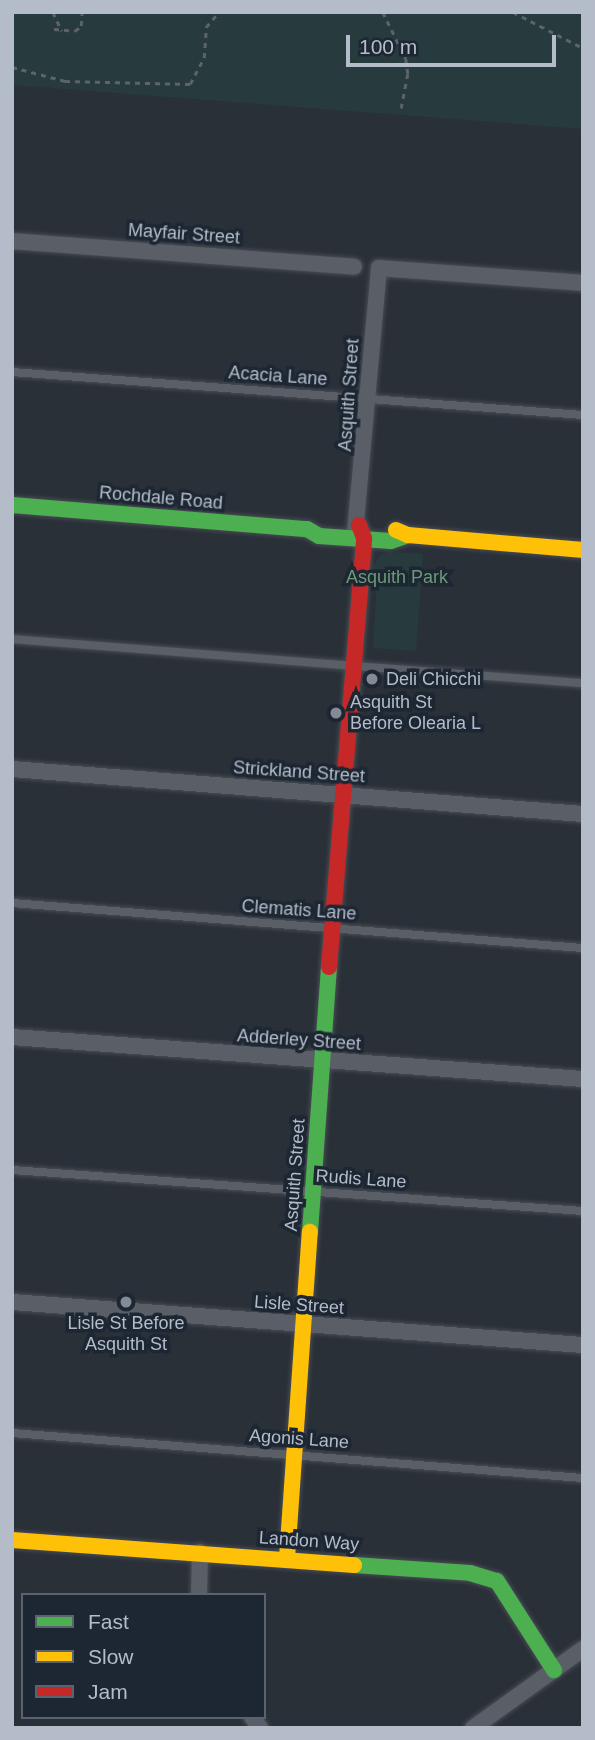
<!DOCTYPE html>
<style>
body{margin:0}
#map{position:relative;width:595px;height:1740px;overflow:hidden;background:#2a3038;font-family:Helvetica,sans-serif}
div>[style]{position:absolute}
.green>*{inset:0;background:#273a3e}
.path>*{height:2.5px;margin-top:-1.25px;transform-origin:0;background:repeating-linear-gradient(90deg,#5d636a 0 5px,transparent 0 10px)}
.roads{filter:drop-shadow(0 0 2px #484c53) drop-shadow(0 0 2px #484c53)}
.lane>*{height:8px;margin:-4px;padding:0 4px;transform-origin:4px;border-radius:4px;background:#5a5e66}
.street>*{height:16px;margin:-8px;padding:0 8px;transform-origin:8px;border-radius:8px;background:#5a5e66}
.fast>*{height:16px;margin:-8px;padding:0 8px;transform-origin:8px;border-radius:8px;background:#4caf50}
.slow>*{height:16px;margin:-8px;padding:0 8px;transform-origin:8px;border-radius:8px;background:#ffc107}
.jam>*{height:16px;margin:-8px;padding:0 8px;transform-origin:8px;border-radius:8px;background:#c62828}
.dots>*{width:19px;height:19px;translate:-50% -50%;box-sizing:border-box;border:4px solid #1d2633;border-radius:50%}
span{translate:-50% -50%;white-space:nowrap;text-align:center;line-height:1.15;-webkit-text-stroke:7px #1d2633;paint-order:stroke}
.street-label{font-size:18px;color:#b4bcc9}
.park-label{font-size:18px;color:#6b9a76}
.poi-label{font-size:18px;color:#b4bcc9}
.left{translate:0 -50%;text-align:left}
.frame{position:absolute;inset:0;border:14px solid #b4bcc9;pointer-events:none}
.legend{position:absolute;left:21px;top:1593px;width:245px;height:126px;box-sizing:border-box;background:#1d2633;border:2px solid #59626f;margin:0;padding:9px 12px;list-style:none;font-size:21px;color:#b4bcc9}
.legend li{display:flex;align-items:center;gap:14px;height:35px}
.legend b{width:35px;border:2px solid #59626f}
.scale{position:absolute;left:346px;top:35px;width:210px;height:32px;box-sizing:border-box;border:4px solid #b4bcc9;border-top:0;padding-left:9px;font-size:21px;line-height:24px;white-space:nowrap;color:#b4bcc9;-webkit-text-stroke:5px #1d2633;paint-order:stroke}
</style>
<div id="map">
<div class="green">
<i style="clip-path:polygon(12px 12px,583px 12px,583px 129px,12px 85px)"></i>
<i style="clip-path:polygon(390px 552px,423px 554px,416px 651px,373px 648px,376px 597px,372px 568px,379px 556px)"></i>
</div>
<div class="path">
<i style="left:53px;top:12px;width:21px;rotate:65deg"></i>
<i style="left:383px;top:12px;width:52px;rotate:63.9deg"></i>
<i style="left:406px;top:59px;width:15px;rotate:82deg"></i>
<i style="left:408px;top:74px;width:37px;rotate:101deg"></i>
<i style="left:513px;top:12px;width:79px;rotate:27.2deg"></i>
<i style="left:54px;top:29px;width:21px;rotate:5deg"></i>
<i style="left:75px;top:31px;width:8px;rotate:-40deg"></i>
<i style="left:81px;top:26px;width:14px;rotate:-86deg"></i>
<i style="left:12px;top:67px;width:55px;rotate:14.8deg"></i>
<i style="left:65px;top:81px;width:125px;rotate:1.4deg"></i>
<i style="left:190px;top:84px;width:30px;rotate:-62deg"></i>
<i style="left:204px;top:58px;width:31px;rotate:-86deg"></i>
<i style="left:206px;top:27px;width:20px;rotate:-49deg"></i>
</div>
<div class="roads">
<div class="lane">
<i style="left:12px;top:372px;width:573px;rotate:4.31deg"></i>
<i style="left:12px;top:639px;width:334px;rotate:4.5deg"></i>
<i style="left:355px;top:666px;width:229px;rotate:4.3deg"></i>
<i style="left:12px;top:903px;width:573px;rotate:4.51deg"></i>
<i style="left:12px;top:1170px;width:572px;rotate:4.11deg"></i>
<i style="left:12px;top:1433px;width:573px;rotate:4.51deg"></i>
</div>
<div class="street">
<i style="left:12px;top:241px;width:343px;rotate:4.3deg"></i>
<i style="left:355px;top:532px;width:265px;rotate:-84.8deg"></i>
<i style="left:379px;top:268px;width:205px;rotate:4.2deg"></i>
<i style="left:12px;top:769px;width:573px;rotate:4.51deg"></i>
<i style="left:12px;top:1037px;width:573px;rotate:4.21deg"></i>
<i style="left:12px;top:1302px;width:573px;rotate:4.31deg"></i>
<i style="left:199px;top:1595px;width:43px;rotate:-88.7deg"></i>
<i style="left:252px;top:1717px;width:14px;rotate:54deg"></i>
<i style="left:473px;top:1728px;width:135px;rotate:-35.7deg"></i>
</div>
<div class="fast">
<i style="left:12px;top:505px;width:296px;rotate:4.7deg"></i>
<i style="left:307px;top:529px;width:14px;rotate:30deg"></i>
<i style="left:319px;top:536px;width:72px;rotate:4deg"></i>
<i style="left:391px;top:541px;width:18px;rotate:-19deg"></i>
<i style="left:310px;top:1232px;width:266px;rotate:-85.9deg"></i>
<i style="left:354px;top:1565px;width:116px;rotate:3.9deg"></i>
<i style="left:470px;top:1573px;width:28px;rotate:17deg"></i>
<i style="left:497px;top:1581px;width:106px;rotate:57.4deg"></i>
</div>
<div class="slow">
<i style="left:396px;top:530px;width:13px;rotate:23deg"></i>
<i style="left:408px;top:535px;width:176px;rotate:4.9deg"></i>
<i style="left:12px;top:1540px;width:343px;rotate:4.2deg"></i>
<i style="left:287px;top:1558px;width:327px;rotate:-86deg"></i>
</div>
<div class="jam">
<i style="left:329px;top:967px;width:430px;rotate:-85.3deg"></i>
<i style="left:364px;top:538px;width:14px;rotate:-111deg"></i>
</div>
</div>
<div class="dots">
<i style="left:372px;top:679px;background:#848b96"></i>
<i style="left:336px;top:713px;background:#848b96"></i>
<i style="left:126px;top:1302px;background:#848b96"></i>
</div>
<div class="street-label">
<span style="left:184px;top:234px;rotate:4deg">Mayfair Street</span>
<span style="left:278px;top:376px;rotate:4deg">Acacia Lane</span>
<span style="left:349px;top:395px;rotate:-86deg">Asquith Street</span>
<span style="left:161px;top:498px;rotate:5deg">Rochdale Road</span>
<span style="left:299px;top:772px;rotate:4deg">Strickland Street</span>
<span style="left:299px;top:910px;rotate:4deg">Clematis Lane</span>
<span style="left:299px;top:1040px;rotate:4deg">Adderley Street</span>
<span style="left:295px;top:1175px;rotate:-86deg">Asquith Street</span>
<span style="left:361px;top:1179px;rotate:4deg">Rudis Lane</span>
<span style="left:299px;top:1305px;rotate:4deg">Lisle Street</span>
<span style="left:299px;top:1439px;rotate:4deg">Agonis Lane</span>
<span style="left:309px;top:1541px;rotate:4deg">Landon Way</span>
</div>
<div class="park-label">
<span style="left:397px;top:577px">Asquith Park</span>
</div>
<div class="poi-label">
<span class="left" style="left:386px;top:679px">Deli Chicchi</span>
<span class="left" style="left:350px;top:713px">Asquith St<br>Before Olearia L</span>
<span style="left:126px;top:1334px">Lisle St Before<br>Asquith St</span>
</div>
<div class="frame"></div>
<ul class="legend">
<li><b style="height:9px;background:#4caf50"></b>Fast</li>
<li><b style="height:9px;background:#ffc107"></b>Slow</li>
<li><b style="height:9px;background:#c62828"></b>Jam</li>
</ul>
<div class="scale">100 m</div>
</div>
